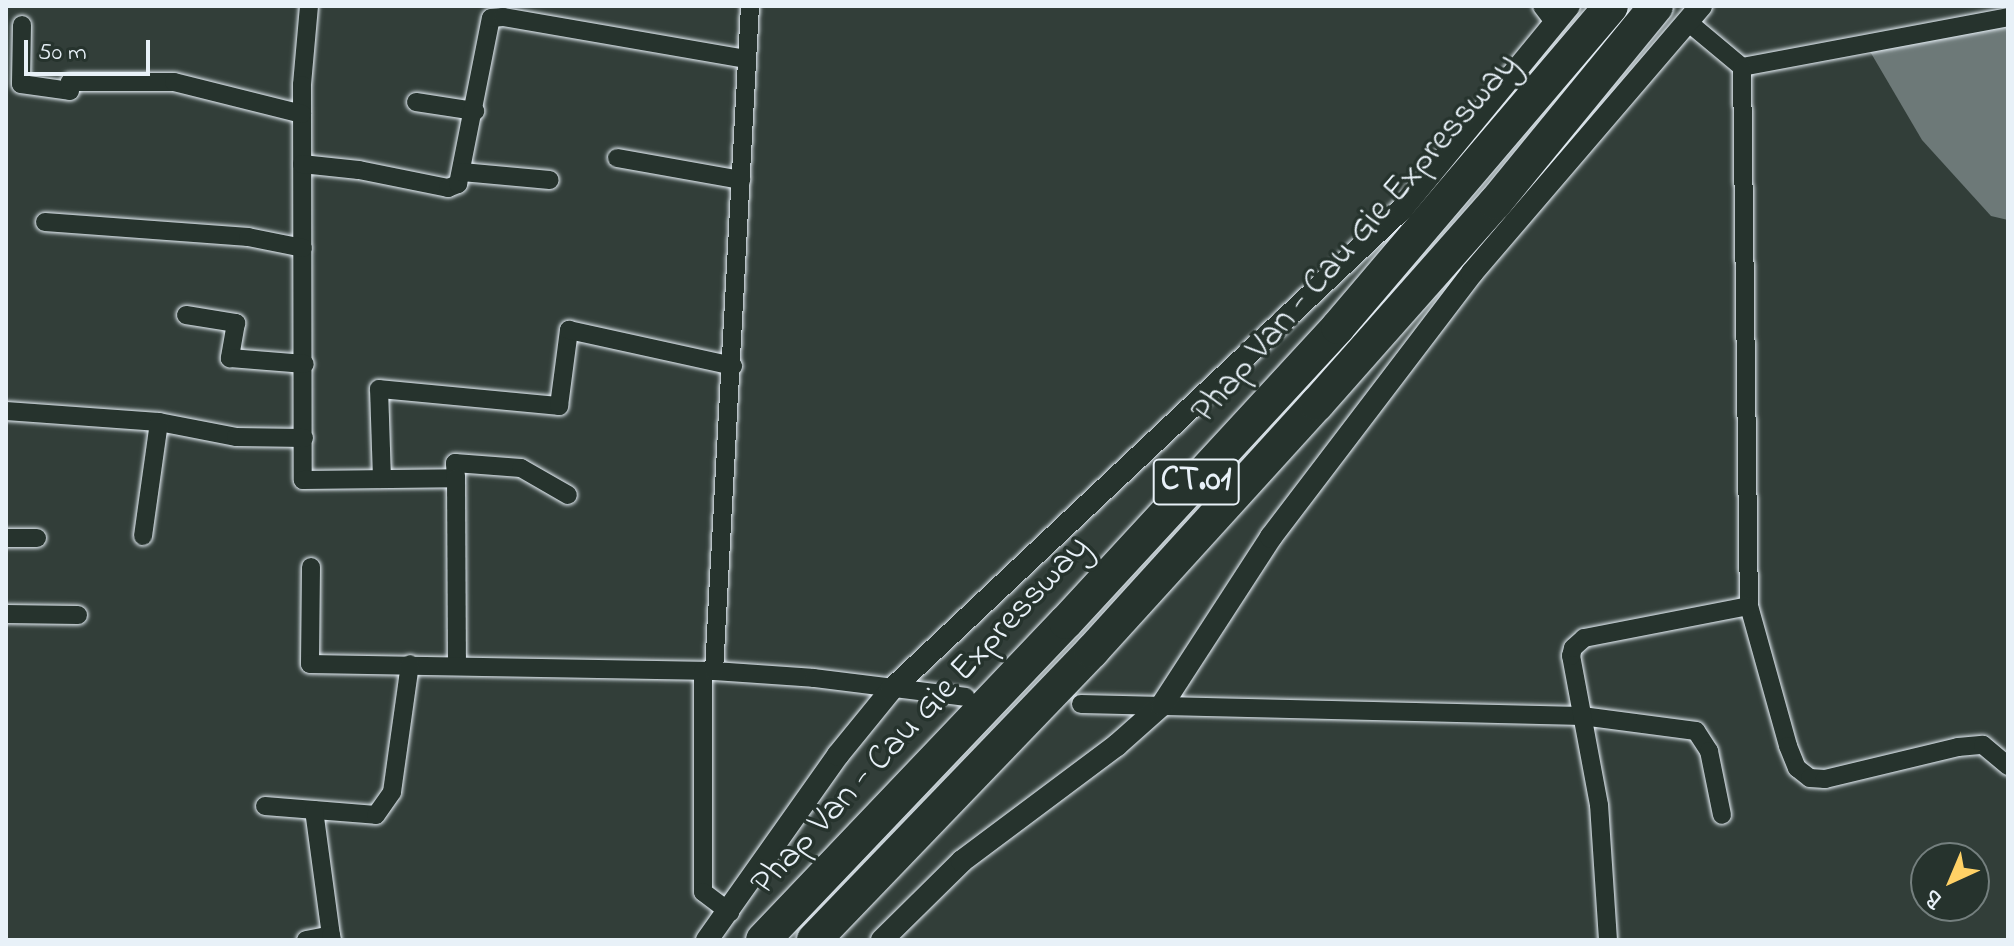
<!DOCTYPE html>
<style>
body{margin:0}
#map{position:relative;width:2014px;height:946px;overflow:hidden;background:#323e39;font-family:"Indie Flower",sans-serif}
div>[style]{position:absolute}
.water>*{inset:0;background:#6d7978}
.roads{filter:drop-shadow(0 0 2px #e8f1f8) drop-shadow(0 0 2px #e8f1f8)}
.minor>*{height:18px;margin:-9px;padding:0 9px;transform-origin:9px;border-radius:9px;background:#26332d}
.tertiary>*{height:22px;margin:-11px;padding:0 11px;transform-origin:11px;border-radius:11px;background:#26332d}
.motorway>*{height:34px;margin:-17px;padding:0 17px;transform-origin:17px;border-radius:17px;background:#26332d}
span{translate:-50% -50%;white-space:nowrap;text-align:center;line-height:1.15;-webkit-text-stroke:7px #26332d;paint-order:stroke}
.shield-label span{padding:2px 6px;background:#26332d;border:2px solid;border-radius:6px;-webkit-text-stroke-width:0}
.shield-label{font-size:34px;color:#e8f1f8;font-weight:700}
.street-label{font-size:36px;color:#e8f1f8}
.frame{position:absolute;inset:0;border:8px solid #e8f1f8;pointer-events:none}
.north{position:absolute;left:1910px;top:842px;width:80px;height:80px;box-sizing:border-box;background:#26332d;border:2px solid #747f7e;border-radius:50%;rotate:224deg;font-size:22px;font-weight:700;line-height:32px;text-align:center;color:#e8f1f8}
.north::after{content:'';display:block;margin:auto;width:28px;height:36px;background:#ffd166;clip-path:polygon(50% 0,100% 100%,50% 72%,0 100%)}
.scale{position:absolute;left:24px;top:40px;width:126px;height:36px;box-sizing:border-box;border:4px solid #e8f1f8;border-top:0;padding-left:10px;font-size:24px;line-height:28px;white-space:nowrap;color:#e8f1f8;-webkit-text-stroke:6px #26332d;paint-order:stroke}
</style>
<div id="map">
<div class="water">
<i style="clip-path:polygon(2008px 24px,2008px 220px,1991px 216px,1922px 140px,1868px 48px)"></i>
</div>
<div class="roads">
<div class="minor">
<i style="left:309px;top:6px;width:79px;rotate:95.1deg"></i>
<i style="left:302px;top:85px;width:395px;rotate:89.9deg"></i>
<i style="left:303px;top:480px;width:153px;rotate:-0.7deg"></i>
<i style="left:456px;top:478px;width:15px;rotate:-94deg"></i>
<i style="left:455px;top:463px;width:66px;rotate:4.3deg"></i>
<i style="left:521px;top:468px;width:54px;rotate:29.9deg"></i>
<i style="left:1542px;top:6px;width:21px;rotate:53deg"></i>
<i style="left:1688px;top:22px;width:70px;rotate:39.8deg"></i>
<i style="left:1742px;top:67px;width:271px;rotate:-10.6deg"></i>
<i style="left:22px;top:25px;width:59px;rotate:91deg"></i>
<i style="left:21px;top:84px;width:49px;rotate:8.1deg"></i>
<i style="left:70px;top:91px;width:9px;rotate:-90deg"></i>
<i style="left:70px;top:82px;width:104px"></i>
<i style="left:174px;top:82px;width:132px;rotate:14deg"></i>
<i style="left:1742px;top:67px;width:539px;rotate:89.26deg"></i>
<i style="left:1749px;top:606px;width:145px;rotate:74.4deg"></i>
<i style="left:1788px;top:746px;width:24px;rotate:68deg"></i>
<i style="left:1797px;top:768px;width:16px;rotate:38deg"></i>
<i style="left:1810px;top:778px;width:15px;rotate:4deg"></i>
<i style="left:1825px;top:779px;width:137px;rotate:-13.5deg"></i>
<i style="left:1958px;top:747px;width:25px;rotate:-5deg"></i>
<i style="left:1983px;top:745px;width:33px;rotate:40deg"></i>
<i style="left:416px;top:102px;width:60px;rotate:8.7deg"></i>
<i style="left:617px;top:158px;width:126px;rotate:10.1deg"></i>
<i style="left:302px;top:164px;width:57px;rotate:6deg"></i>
<i style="left:359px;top:170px;width:91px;rotate:11.4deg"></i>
<i style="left:448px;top:188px;width:11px;rotate:-22deg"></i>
<i style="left:458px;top:184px;width:169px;rotate:-78.8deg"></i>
<i style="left:491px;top:18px;width:12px;rotate:-5deg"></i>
<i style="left:503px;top:17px;width:247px;rotate:9.8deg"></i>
<i style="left:462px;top:172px;width:88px;rotate:5.2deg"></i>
<i style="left:45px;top:222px;width:204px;rotate:4.2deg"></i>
<i style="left:248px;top:237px;width:56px;rotate:11.3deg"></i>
<i style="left:186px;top:315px;width:51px;rotate:9.1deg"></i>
<i style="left:236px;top:323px;width:36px;rotate:100deg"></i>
<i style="left:230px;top:358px;width:75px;rotate:4.6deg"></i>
<i style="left:6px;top:411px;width:153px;rotate:4.1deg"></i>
<i style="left:159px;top:422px;width:78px;rotate:11deg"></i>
<i style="left:236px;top:437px;width:68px;rotate:0.8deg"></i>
<i style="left:456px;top:478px;width:187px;rotate:89.7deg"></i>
<i style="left:382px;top:479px;width:90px;rotate:-91.9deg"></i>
<i style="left:379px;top:389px;width:181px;rotate:5.4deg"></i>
<i style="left:559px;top:406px;width:77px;rotate:-82.5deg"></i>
<i style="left:569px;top:330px;width:168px;rotate:12.4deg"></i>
<i style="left:143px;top:536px;width:115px;rotate:-82deg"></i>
<i style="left:6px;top:538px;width:31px"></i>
<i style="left:311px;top:567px;width:97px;rotate:90.6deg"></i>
<i style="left:310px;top:664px;width:404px;rotate:1deg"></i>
<i style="left:714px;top:671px;width:100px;rotate:4deg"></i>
<i style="left:814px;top:678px;width:153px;rotate:7.1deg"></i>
<i style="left:6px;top:614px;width:72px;rotate:0.8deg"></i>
<i style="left:703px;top:671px;width:221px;rotate:90deg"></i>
<i style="left:703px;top:892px;width:34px;rotate:37deg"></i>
<i style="left:714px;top:671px;width:666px;rotate:-86.9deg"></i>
<i style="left:1081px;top:704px;width:501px;rotate:1.37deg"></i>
<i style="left:1582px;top:716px;width:115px;rotate:7.5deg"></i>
<i style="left:1696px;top:731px;width:24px;rotate:57deg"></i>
<i style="left:1709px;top:751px;width:65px;rotate:78.5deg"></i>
<i style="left:265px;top:806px;width:111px;rotate:4.6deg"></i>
<i style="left:376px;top:815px;width:28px;rotate:-55deg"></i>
<i style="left:392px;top:792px;width:129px;rotate:-82deg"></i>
<i style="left:314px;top:810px;width:126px;rotate:82.3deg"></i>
<i style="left:306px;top:940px;width:25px;rotate:-11deg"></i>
<i style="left:331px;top:935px;width:5px;rotate:79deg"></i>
<i style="left:1608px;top:940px;width:135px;rotate:-93.8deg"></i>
<i style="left:1599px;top:805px;width:152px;rotate:-100.6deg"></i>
<i style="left:1571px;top:656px;width:8px;rotate:-76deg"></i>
<i style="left:1573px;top:648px;width:15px;rotate:-42deg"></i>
<i style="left:1584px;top:638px;width:168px;rotate:-11deg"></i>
</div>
<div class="tertiary">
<i style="left:707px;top:940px;width:227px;rotate:-54.7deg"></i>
<i style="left:838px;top:755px;width:84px;rotate:-50.8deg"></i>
<i style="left:891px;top:690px;width:703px;rotate:-43.27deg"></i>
<i style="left:1403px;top:208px;width:261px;rotate:-50.6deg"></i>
<i style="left:882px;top:940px;width:112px;rotate:-44.6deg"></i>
<i style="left:962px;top:861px;width:194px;rotate:-36.8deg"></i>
<i style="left:1117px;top:745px;width:60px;rotate:-41.6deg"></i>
<i style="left:1162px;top:705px;width:200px;rotate:-57deg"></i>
<i style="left:1271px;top:537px;width:332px;rotate:-52.7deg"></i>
<i style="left:1472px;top:273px;width:352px;rotate:-49.4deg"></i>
</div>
<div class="motorway">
<i style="left:763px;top:940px;width:439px;rotate:-46.4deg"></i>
<i style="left:1066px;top:622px;width:401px;rotate:-47.3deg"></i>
<i style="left:1338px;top:327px;width:421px;rotate:-49.6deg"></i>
<i style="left:814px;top:940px;width:401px;rotate:-46.1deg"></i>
<i style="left:1092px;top:651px;width:334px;rotate:-47.7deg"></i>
<i style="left:1317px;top:404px;width:268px;rotate:-48.5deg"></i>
<i style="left:1495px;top:203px;width:254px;rotate:-50.7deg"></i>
</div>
</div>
<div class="shield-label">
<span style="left:1196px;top:482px">CT.01</span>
</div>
<div class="street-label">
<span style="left:1356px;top:239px;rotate:-49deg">Phap Van - Cau Gie Expressway</span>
<span style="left:921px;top:716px;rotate:-47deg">Phap Van - Cau Gie Expressway</span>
</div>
<div class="frame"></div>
<div class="north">B</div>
<div class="scale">50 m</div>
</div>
